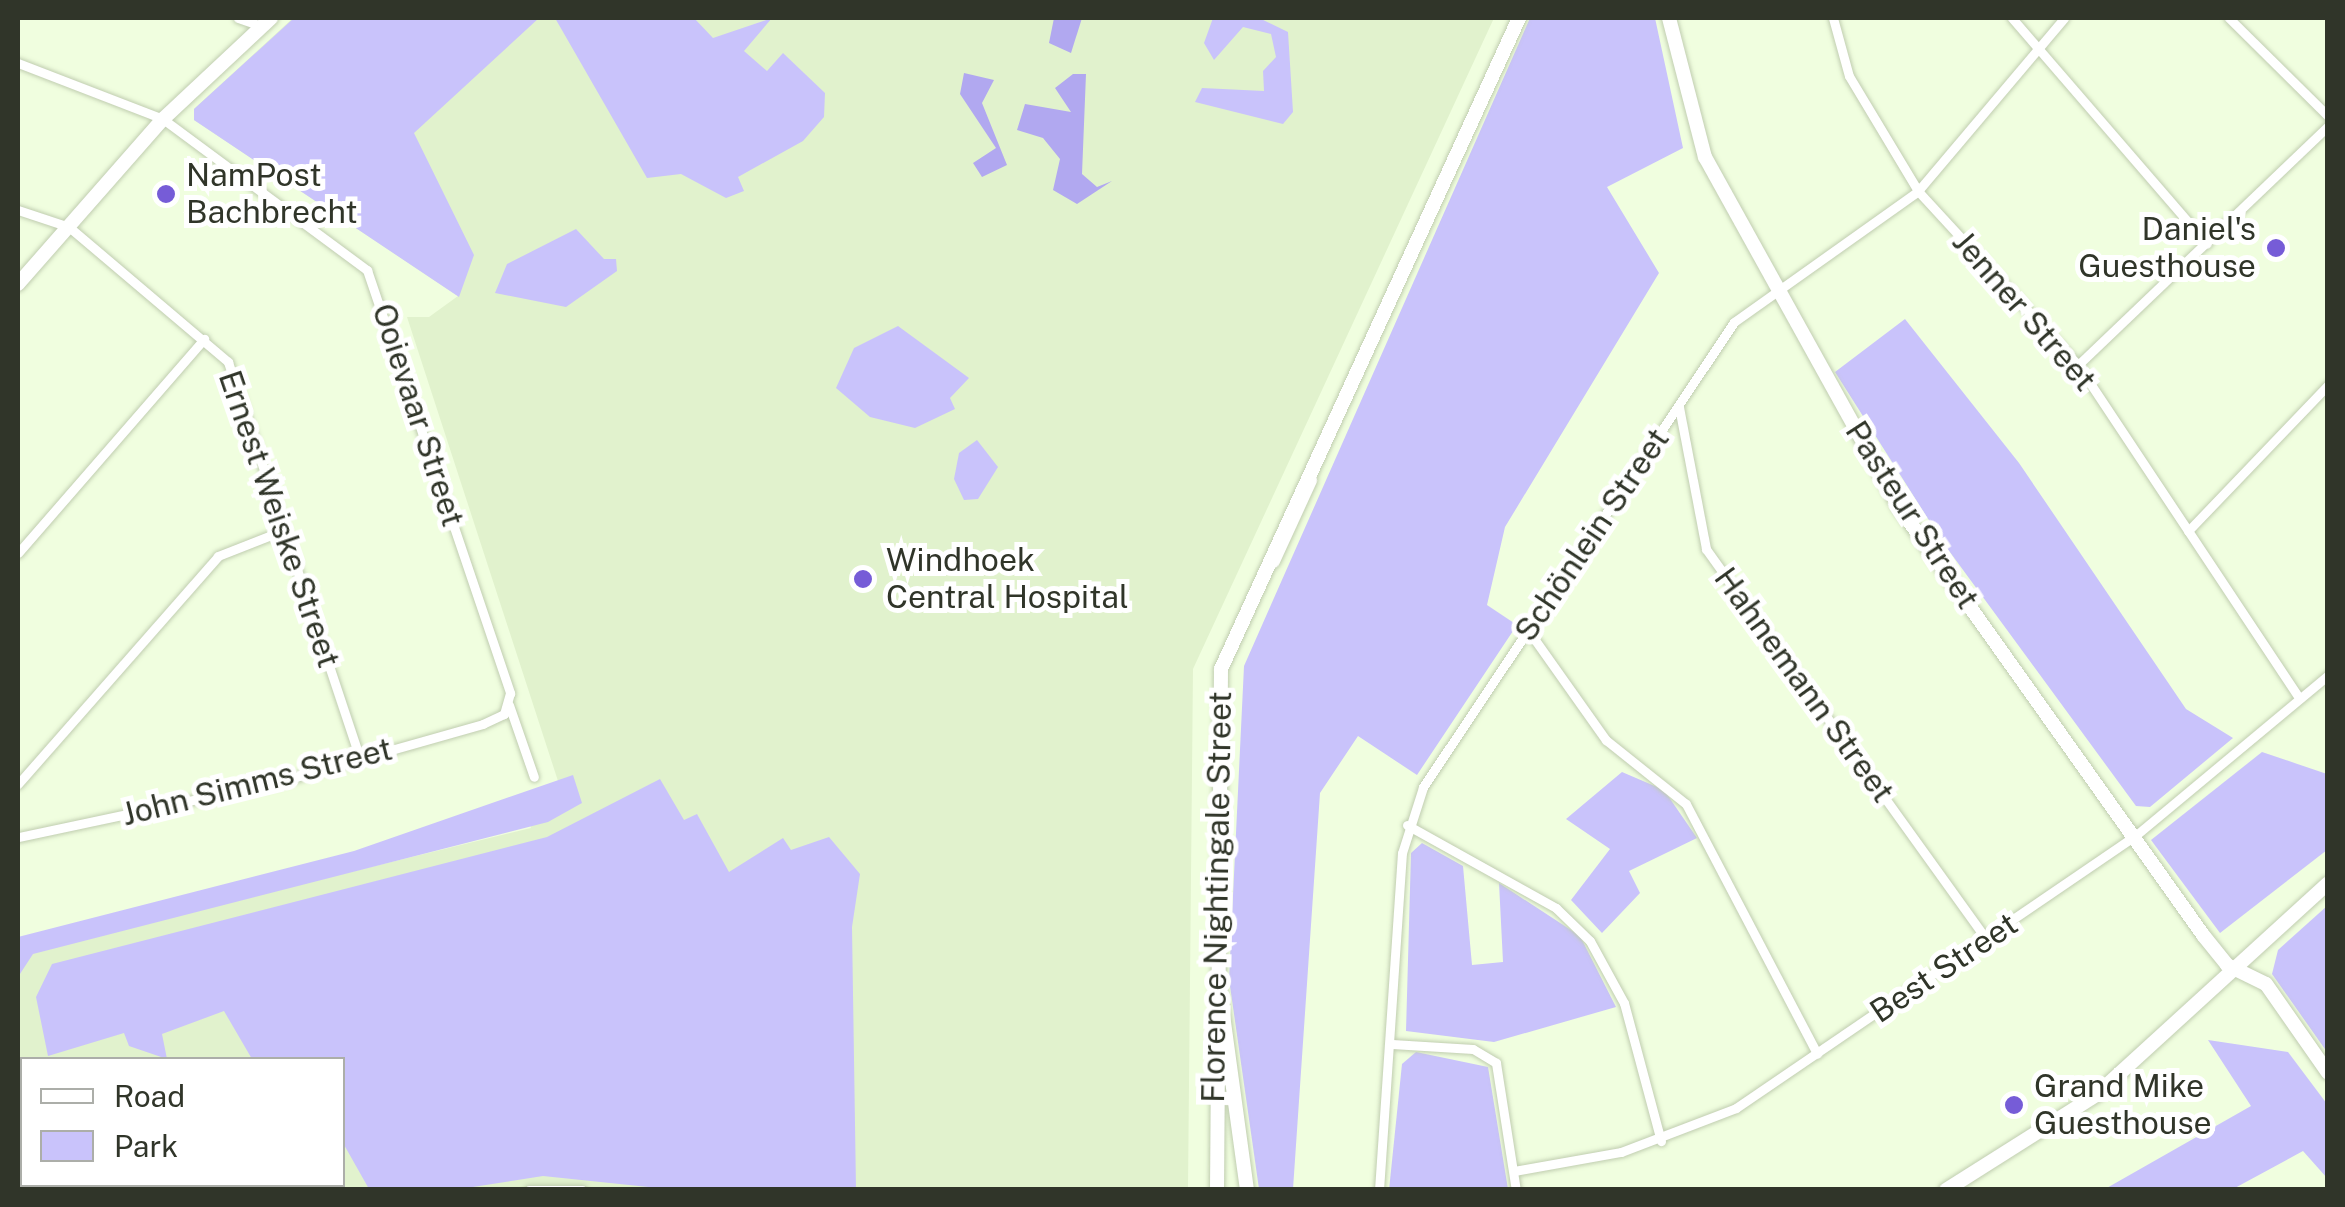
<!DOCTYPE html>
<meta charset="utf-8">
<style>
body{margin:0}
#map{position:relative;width:2345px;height:1207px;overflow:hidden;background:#f0fedf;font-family:"Public Sans",sans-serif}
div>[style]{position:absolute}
.built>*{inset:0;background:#e1f2cd}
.green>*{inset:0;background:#c9c3fb}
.forest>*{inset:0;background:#b1a8f0}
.roads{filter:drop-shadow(0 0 2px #c0cdb0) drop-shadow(0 0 2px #c0cdb0)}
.street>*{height:9px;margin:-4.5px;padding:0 4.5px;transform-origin:4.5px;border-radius:4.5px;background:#fff}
.secondary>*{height:14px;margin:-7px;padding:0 7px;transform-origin:7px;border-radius:7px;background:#fff}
.dots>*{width:28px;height:28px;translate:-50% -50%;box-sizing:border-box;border:5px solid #fff;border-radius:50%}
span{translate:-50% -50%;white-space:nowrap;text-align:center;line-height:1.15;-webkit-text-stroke:10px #fff;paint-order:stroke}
.poi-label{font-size:32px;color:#303529}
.left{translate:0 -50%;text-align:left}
.right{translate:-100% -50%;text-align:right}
.street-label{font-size:32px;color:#303529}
.frame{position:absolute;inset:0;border:20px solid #303529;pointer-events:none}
.legend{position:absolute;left:20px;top:1057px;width:325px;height:130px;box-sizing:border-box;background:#fff;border:2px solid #acaea9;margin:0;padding:12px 18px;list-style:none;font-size:30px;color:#303529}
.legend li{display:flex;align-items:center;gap:20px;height:50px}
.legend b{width:50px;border:2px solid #acaea9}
</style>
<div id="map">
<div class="built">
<i style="clip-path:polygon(evenodd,293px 18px,1494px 18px,1193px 669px,1188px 1189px,18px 1189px,18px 953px,531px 828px,521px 797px,558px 781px,407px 317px,429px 317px,458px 296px,194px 120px,194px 109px,293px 18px,22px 1060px,342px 1060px,342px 1184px,22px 1184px,22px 1060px)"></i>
</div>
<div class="green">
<i style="clip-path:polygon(294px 18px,539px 18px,414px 133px,474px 255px,459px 297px,194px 120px,194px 109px)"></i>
<i style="clip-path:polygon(555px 18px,694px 18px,713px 38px,772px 18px,744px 51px,767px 71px,783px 53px,825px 93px,824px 117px,803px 141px,738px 177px,744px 191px,726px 198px,681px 174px,647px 178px)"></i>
<i style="clip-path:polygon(1213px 18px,1259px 18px,1288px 32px,1293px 112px,1283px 124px,1195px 102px,1202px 88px,1264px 91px,1263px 71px,1276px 57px,1271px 34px,1243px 27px,1214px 60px,1204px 43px)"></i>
<i style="clip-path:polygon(1530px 18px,1655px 18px,1683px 148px,1607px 187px,1659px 273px,1505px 527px,1487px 605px,1517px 625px,1417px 775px,1358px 736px,1320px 793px,1293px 1189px,1259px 1189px,1229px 979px,1244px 666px)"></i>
<i style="clip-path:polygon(576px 229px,604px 259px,616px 259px,617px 271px,566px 307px,495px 293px,507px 264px)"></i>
<i style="clip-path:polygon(1905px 319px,2019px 463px,2186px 709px,2233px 738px,2150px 807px,2136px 806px,1944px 544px,1835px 372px)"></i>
<i style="clip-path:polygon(898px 326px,969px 378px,950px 398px,955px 409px,915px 428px,870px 417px,836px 388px,854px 348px)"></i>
<i style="clip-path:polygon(977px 440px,998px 467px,978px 499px,964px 500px,954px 479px,959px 453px)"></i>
<i style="clip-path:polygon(2262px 752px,2327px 774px,2327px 850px,2220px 933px,2151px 840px)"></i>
<i style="clip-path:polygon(1622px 772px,1664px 790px,1697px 838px,1629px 871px,1640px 893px,1602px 933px,1571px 900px,1610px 849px,1566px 819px)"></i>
<i style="clip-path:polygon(573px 775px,582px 803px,548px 822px,33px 954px,18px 977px,18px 937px,354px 851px)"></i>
<i style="clip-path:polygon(660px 779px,684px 820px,697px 814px,729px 872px,783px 838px,791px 850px,829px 837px,860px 874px,852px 927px,856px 1189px,677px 1190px,543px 1176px,460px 1189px,369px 1189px,343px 1143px,342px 1060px,252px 1059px,224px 1011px,162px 1034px,167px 1059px,129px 1046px,124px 1033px,48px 1056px,36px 997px,52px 964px,547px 837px)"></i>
<i style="clip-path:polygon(1422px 843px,1463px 866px,1472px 965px,1503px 962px,1499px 883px,1580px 936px,1616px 1007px,1494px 1042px,1406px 1031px,1411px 853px)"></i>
<i style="clip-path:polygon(2327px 906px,2327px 1052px,2272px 974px,2278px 950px)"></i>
<i style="clip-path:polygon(2208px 1040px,2288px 1052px,2327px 1104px,2327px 1178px,2303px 1151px,2233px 1189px,2105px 1189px,2251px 1106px)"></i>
<i style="clip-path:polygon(1416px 1052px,1488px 1067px,1508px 1189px,1389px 1190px,1402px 1064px)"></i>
</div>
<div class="forest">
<i style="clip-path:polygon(1054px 18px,1082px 18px,1071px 53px,1049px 43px)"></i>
<i style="clip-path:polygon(964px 73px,994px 80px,982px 103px,1007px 165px,982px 177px,973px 163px,996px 148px,960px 94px)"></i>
<i style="clip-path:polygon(1073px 74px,1086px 74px,1082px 174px,1097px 187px,1112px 181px,1077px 204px,1053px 190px,1060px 159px,1043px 138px,1017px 130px,1025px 104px,1071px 112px,1055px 88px)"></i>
</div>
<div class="roads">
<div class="street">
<i style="left:238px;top:18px;width:24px;rotate:19deg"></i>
<i style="left:1833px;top:18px;width:60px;rotate:74.6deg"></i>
<i style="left:1849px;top:76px;width:134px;rotate:59deg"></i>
<i style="left:1918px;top:191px;width:236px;rotate:47.4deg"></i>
<i style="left:2078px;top:365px;width:400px;rotate:56.4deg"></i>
<i style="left:2012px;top:18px;width:298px;rotate:49.2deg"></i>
<i style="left:2229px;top:18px;width:139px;rotate:44.7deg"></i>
<i style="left:18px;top:63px;width:155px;rotate:21.1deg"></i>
<i style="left:163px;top:119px;width:254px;rotate:36.5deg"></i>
<i style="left:367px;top:270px;width:447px;rotate:71.3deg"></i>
<i style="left:510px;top:693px;width:22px;rotate:106deg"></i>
<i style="left:504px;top:714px;width:23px;rotate:155deg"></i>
<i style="left:483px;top:724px;width:209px;rotate:164.2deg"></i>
<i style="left:282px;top:781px;width:270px;rotate:168deg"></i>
<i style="left:18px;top:210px;width:54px;rotate:18.4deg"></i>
<i style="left:69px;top:227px;width:209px;rotate:40.3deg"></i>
<i style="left:228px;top:362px;width:417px;rotate:71.6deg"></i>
<i style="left:2078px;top:365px;width:346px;rotate:-43.7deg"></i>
<i style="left:1679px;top:407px;width:145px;rotate:79.2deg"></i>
<i style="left:1706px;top:549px;width:481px;rotate:54.3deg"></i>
<i style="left:2188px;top:531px;width:202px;rotate:-46.2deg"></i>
<i style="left:18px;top:553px;width:284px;rotate:-49deg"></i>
<i style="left:1528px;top:630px;width:135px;rotate:54.7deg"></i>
<i style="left:1606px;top:740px;width:102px;rotate:38.7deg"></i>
<i style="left:1686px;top:804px;width:282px;rotate:62.3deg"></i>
<i style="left:509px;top:705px;width:76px;rotate:70.9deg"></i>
<i style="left:18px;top:784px;width:303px;rotate:-48.7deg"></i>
<i style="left:218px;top:556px;width:71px;rotate:-21.5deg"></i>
<i style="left:1407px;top:825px;width:171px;rotate:29.1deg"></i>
<i style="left:1556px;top:908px;width:47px;rotate:44.1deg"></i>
<i style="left:1590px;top:941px;width:71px;rotate:61.3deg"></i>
<i style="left:1624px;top:1003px;width:143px;rotate:75deg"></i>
<i style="left:1392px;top:1044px;width:81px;rotate:3.5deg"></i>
<i style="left:1473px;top:1049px;width:27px;rotate:31deg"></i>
<i style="left:1496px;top:1063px;width:129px;rotate:81.1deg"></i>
<i style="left:1514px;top:1171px;width:109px;rotate:-10.1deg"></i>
<i style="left:1621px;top:1152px;width:123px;rotate:-20.9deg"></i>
<i style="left:1736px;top:1108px;width:483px;rotate:-34.3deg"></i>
<i style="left:2135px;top:836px;width:251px;rotate:-39.8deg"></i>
<i style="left:529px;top:1190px;width:53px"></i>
<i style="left:1379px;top:1190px;width:338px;rotate:-86.1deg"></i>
<i style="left:1402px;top:853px;width:69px;rotate:-72.3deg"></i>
<i style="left:1423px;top:787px;width:559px;rotate:-56.22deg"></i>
<i style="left:1734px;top:322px;width:226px;rotate:-35.4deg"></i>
<i style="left:1918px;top:191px;width:226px;rotate:-49.8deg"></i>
</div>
<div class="secondary">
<i style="left:1669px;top:18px;width:144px;rotate:75.5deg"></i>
<i style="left:1705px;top:157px;width:400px;rotate:61deg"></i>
<i style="left:1899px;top:507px;width:525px;rotate:54.61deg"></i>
<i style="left:2203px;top:935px;width:38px;rotate:51deg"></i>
<i style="left:2227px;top:965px;width:43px;rotate:26deg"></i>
<i style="left:2266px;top:984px;width:108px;rotate:55.1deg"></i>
<i style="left:18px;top:284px;width:220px;rotate:-48.7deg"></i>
<i style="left:163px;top:119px;width:148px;rotate:-43.1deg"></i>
<i style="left:1273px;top:561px;width:89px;rotate:-65.4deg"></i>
<i style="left:1220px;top:993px;width:199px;rotate:82.2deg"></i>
<i style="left:1217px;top:1190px;width:521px;rotate:-89.56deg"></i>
<i style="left:1221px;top:669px;width:716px;rotate:-65.4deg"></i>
<i style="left:1946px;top:1190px;width:178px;rotate:-32.3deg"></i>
<i style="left:2096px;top:1095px;width:314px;rotate:-42.4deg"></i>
</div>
</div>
<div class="dots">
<i style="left:166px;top:194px;background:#765cd7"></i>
<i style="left:2276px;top:248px;background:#765cd7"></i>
<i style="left:863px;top:579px;background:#765cd7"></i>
<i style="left:2014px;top:1105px;background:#765cd7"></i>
</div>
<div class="poi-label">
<span class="left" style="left:186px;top:194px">NamPost<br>Bachbrecht</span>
<span class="right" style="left:2256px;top:248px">Daniel's<br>Guesthouse</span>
<span class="left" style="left:886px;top:579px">Windhoek<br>Central Hospital</span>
<span class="left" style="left:2034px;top:1105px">Grand Mike<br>Guesthouse</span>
</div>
<div class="street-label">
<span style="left:2024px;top:311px;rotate:49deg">Jenner Street</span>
<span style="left:418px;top:415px;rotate:72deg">Ooievaar Street</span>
<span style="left:1912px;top:515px;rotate:57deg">Pasteur Street</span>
<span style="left:279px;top:519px;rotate:71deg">Ernest Weiske Street</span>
<span style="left:1592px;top:535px;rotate:-56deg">Schönlein Street</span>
<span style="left:1804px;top:685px;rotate:54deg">Hahnemann Street</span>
<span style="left:257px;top:782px;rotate:-14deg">John Simms Street</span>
<span style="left:1217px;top:897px;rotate:-89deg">Florence Nightingale Street</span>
<span style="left:1944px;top:968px;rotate:-34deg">Best Street</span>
</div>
<div class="frame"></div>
<ul class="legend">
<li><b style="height:12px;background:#fff"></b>Road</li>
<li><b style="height:28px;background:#c9c3fb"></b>Park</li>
</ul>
</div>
